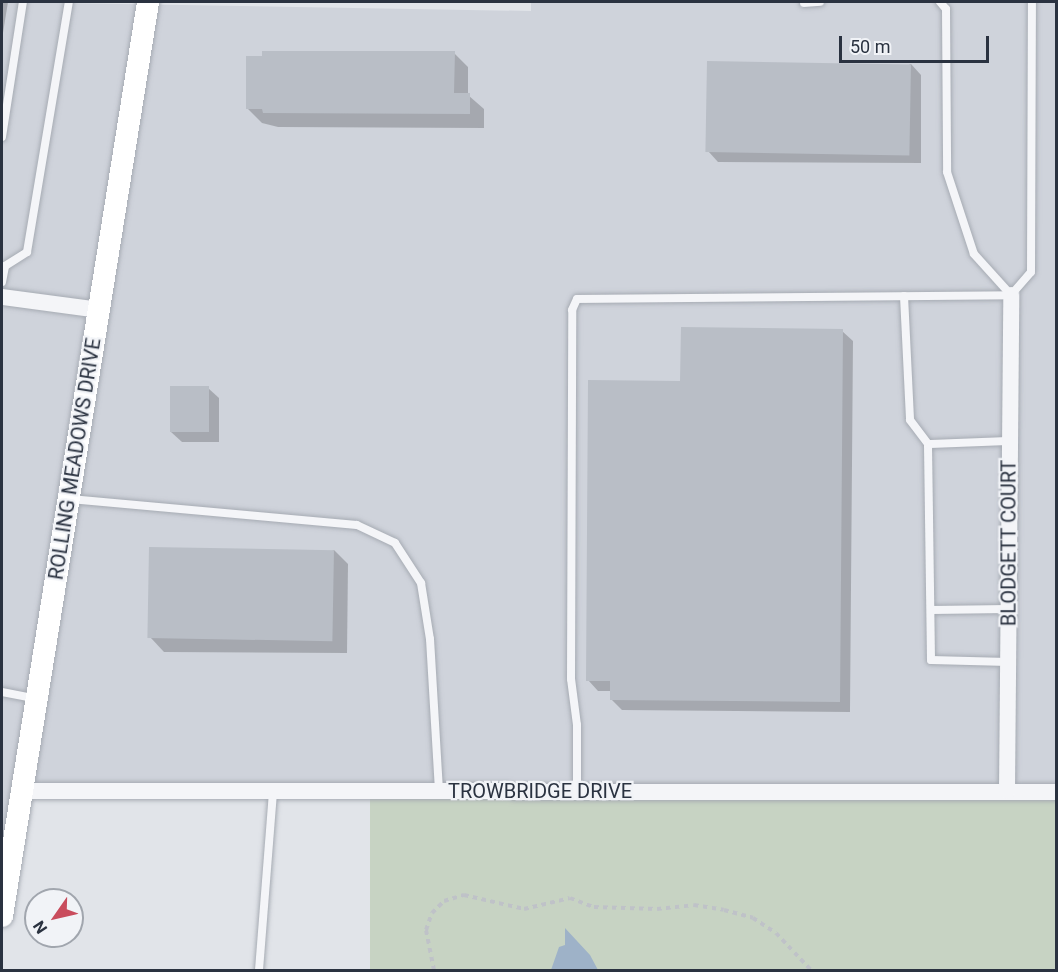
<!DOCTYPE html>
<style>
body{margin:0}
#map{position:relative;width:1058px;height:972px;overflow:hidden;background:#e1e4e9;font-family:Roboto,sans-serif}
div>[style]{position:absolute}
.built>*{inset:0;background:#cfd3db}
.green>*{inset:0;background:#c7d3c3;transform-origin:0 0}
.water>*{inset:0;background:#9eb2c8}
.shadow>*{inset:0;background:#0003}
.building>*{inset:0;background:#b9bec6;transform-origin:0 0}
.path>*{height:4px;margin-top:-2px;transform-origin:0;background:repeating-linear-gradient(90deg,#bfc2c8 0 4.5px,transparent 0 9px)}
.roads{filter:drop-shadow(0 0 2px #a6abb3) drop-shadow(0 0 2px #a6abb3)}
.service>*{height:8px;margin:-4px;padding:0 4px;transform-origin:4px;border-radius:4px;background:#f4f5f8}
.minor>*{height:16px;margin:-8px;padding:0 8px;transform-origin:8px;border-radius:8px;background:#f4f5f8}
.secondary>*{height:22px;margin:-11px;padding:0 11px;transform-origin:11px;border-radius:11px;background:#fff}
span{translate:-50% -50%;white-space:nowrap;text-align:center;line-height:1.15;-webkit-text-stroke:4.5px #f1f3f7;paint-order:stroke}
.street-label{font-size:20px;color:#2a3240}
.frame{position:absolute;inset:0;border:3px solid #2a3240;pointer-events:none}
.north{position:absolute;left:24px;top:888px;width:60px;height:60px;box-sizing:border-box;background:#f1f3f7;border:2px solid #a1a6ae;border-radius:50%;rotate:236deg;font-size:16px;font-weight:700;line-height:24px;text-align:center;color:#2a3240}
.north::after{content:'';display:block;margin:auto;width:21px;height:27px;background:#c94c5d;clip-path:polygon(50% 0,100% 100%,50% 72%,0 100%)}
.scale{position:absolute;left:839px;top:36px;width:150px;height:27px;box-sizing:border-box;border:3px solid #2a3240;border-top:0;padding-left:8px;font-size:18px;line-height:21px;white-space:nowrap;color:#2a3240;-webkit-text-stroke:4px #f1f3f7;paint-order:stroke}
</style>
<div id="map">
<div class="built">
<i style="clip-path:polygon(2px 2px,531px 11px,531px 2px,1056px 2px,1056px 792px,23px 791px,2px 916px)"></i>
</div>
<div class="green">
<i style="left:370px;top:791px;width:686px;height:179px"></i>
</div>
<div class="water">
<i style="clip-path:polygon(565px 928px,590px 955px,598px 970px,551px 970px,559px 947px,565px 945px)"></i>
</div>
<div class="shadow">
<i style="clip-path:polygon(2px 2px,8px 2px,2px 39px)"></i>
<i style="clip-path:polygon(454px 53px,468px 67px,468px 95px,484px 109px,484px 128px,278px 127px,262px 123px,248px 109px)"></i>
<i style="clip-path:polygon(911px 64px,921px 75px,921px 163px,718px 162px,708px 151px)"></i>
<i style="clip-path:polygon(842px 331px,853px 341px,850px 712px,622px 710px,611px 699px,611px 691px,598px 691px,588px 680px,682px 382px)"></i>
<i style="clip-path:polygon(208px 388px,219px 398px,219px 442px,182px 442px,171px 432px)"></i>
<i style="clip-path:polygon(334px 550px,348px 564px,347px 653px,164px 652px,150px 637px)"></i>
</div>
<div class="building">
<i style="clip-path:polygon(262px 51px,455px 51px,454px 93px,470px 93px,470px 114px,263px 113px,262px 109px,246px 109px,246px 56px,262px 56px)"></i>
<i style="left:707px;top:61px;width:204px;height:91px;rotate:1deg"></i>
<i style="clip-path:polygon(681px 327px,843px 329px,840px 702px,610px 700px,610px 681px,586px 681px,588px 380px,680px 381px)"></i>
<i style="left:170px;top:386px;width:39px;height:46px"></i>
<i style="left:149px;top:547px;width:185px;height:91px;rotate:1deg"></i>
</div>
<div class="path">
<i style="left:434px;top:970px;width:41px;rotate:-101.3deg"></i>
<i style="left:426px;top:930px;width:18px;rotate:-71deg"></i>
<i style="left:432px;top:913px;width:17px;rotate:-45deg"></i>
<i style="left:444px;top:901px;width:21px;rotate:-17deg"></i>
<i style="left:464px;top:895px;width:62px;rotate:13.1deg"></i>
<i style="left:524px;top:909px;width:47px;rotate:-13.4deg"></i>
<i style="left:570px;top:898px;width:26px;rotate:21deg"></i>
<i style="left:594px;top:907px;width:63px;rotate:1.8deg"></i>
<i style="left:657px;top:909px;width:37px;rotate:-6deg"></i>
<i style="left:694px;top:905px;width:30px;rotate:9deg"></i>
<i style="left:724px;top:910px;width:30px;rotate:15deg"></i>
<i style="left:753px;top:918px;width:27px;rotate:33deg"></i>
<i style="left:776px;top:933px;width:51px;rotate:46.6deg"></i>
</div>
<div class="roads">
<div class="service">
<i style="left:940px;top:2px;width:9px;rotate:49deg"></i>
<i style="left:946px;top:9px;width:163px;rotate:89.6deg"></i>
<i style="left:947px;top:172px;width:86px;rotate:71.8deg"></i>
<i style="left:974px;top:254px;width:55px;rotate:47.9deg"></i>
<i style="left:804px;top:3px;width:16px;rotate:-4deg"></i>
<i style="left:2px;top:137px;width:137px;rotate:-81.2deg"></i>
<i style="left:2px;top:282px;width:16px;rotate:-79deg"></i>
<i style="left:5px;top:266px;width:26px;rotate:-32deg"></i>
<i style="left:27px;top:252px;width:254px;rotate:-80.5deg"></i>
<i style="left:904px;top:296px;width:124px;rotate:87.2deg"></i>
<i style="left:910px;top:420px;width:30px;rotate:53deg"></i>
<i style="left:70px;top:499px;width:288px;rotate:5.2deg"></i>
<i style="left:357px;top:525px;width:42px;rotate:25.3deg"></i>
<i style="left:395px;top:543px;width:48px;rotate:57deg"></i>
<i style="left:421px;top:583px;width:57px;rotate:80.9deg"></i>
<i style="left:430px;top:639px;width:152px;rotate:86.6deg"></i>
<i style="left:931px;top:610px;width:77px;rotate:-0.7deg"></i>
<i style="left:1008px;top:662px;width:77px;rotate:-178.5deg"></i>
<i style="left:931px;top:660px;width:216px;rotate:-90.8deg"></i>
<i style="left:928px;top:444px;width:82px;rotate:-2.1deg"></i>
<i style="left:2px;top:692px;width:36px;rotate:11deg"></i>
<i style="left:577px;top:792px;width:67px;rotate:-90deg"></i>
<i style="left:577px;top:725px;width:46px;rotate:-97.4deg"></i>
<i style="left:571px;top:679px;width:369px;rotate:-89.8deg"></i>
<i style="left:572px;top:310px;width:12px;rotate:-66deg"></i>
<i style="left:577px;top:299px;width:434px;rotate:-0.5deg"></i>
<i style="left:1011px;top:295px;width:30px;rotate:-49deg"></i>
<i style="left:1031px;top:272px;width:270px;rotate:-89.8deg"></i>
<i style="left:259px;top:970px;width:180px;rotate:-85.5deg"></i>
</div>
<div class="minor">
<i style="left:2px;top:297px;width:98px;rotate:7.6deg"></i>
<i style="left:23px;top:791px;width:1033px;rotate:0.06deg"></i>
<i style="left:1007px;top:791px;width:496px;rotate:-89.5deg"></i>
</div>
<div class="secondary">
<i style="left:2px;top:916px;width:926px;rotate:-80.92deg"></i>
</div>
</div>
<div class="street-label">
<span style="left:75px;top:459px;rotate:-81deg">ROLLING MEADOWS DRIVE</span>
<span style="left:1009px;top:543px;rotate:-90deg">BLODGETT COURT</span>
<span style="left:540px;top:791px">TROWBRIDGE DRIVE</span>
</div>
<div class="frame"></div>
<div class="north">N</div>
<div class="scale">50 m</div>
</div>
